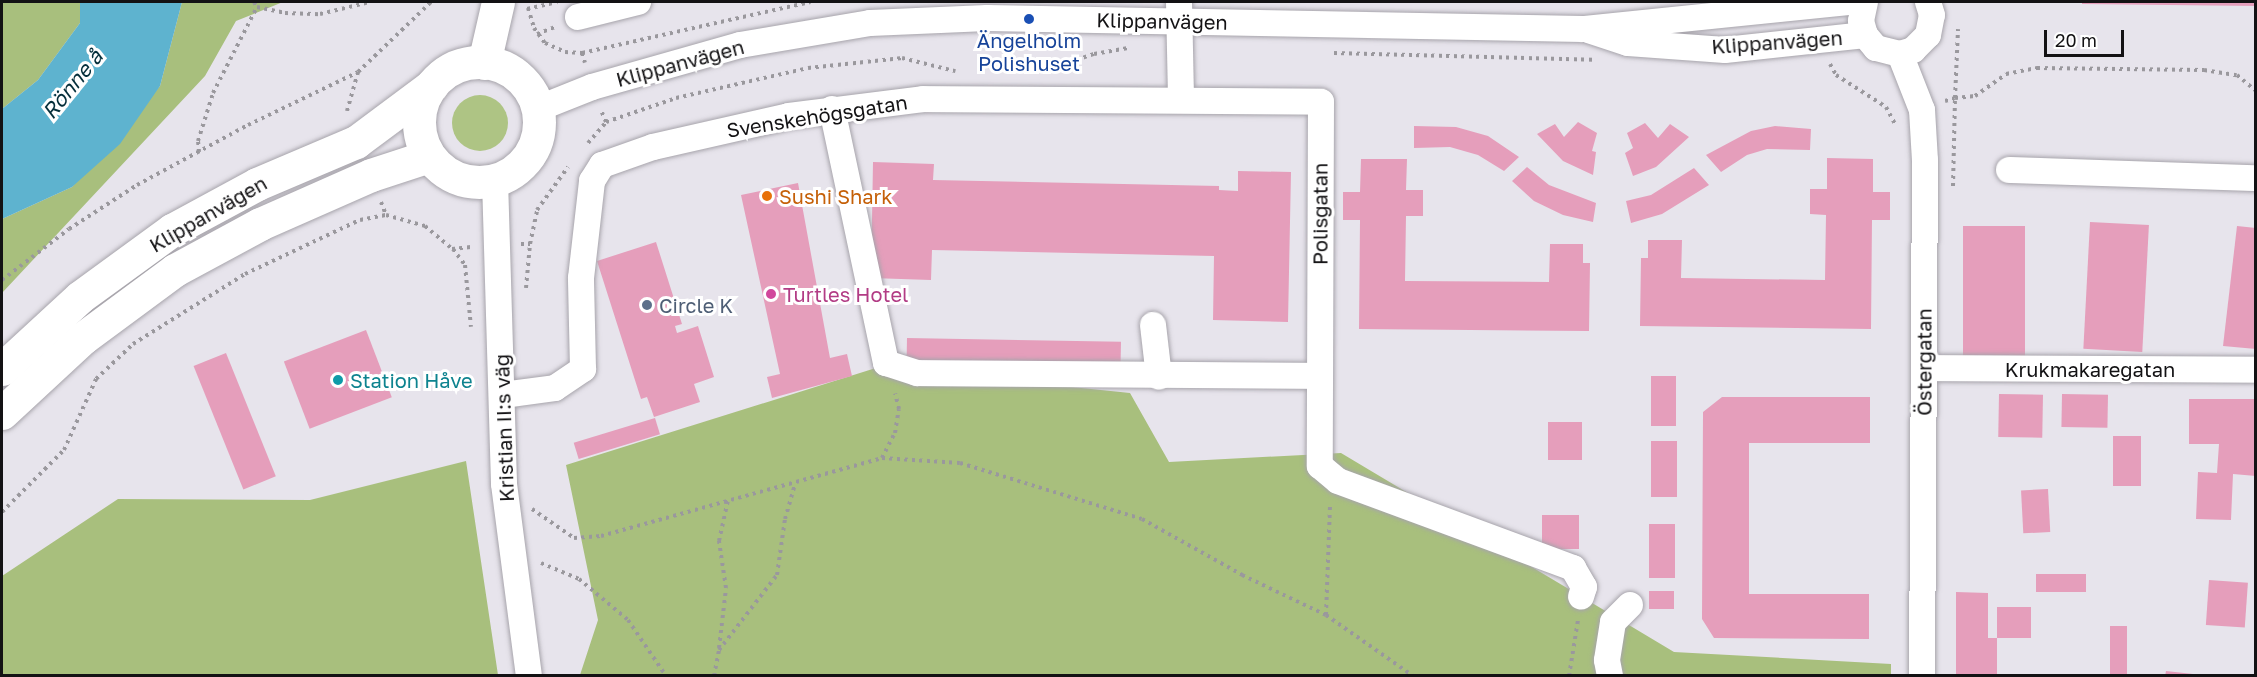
<!DOCTYPE html>
<meta charset="utf-8">
<style>
body{margin:0}
#map{position:relative;width:2257px;height:677px;overflow:hidden;background:#e7e4ec;font-family:"Golos Text",sans-serif}
div>[style]{position:absolute}
.green>*{inset:0;background:#aec484}
.round{border-radius:50%}
.forest>*{inset:0;background:#a8bf7d}
.water>*{inset:0;background:#5eb3cf}
.building>*{inset:0;background:#e59ebb;transform-origin:0 0}
.path>*{height:4px;margin-top:-2px;transform-origin:0;background:repeating-linear-gradient(90deg,#9a989d 0 3px,transparent 0 7.5px)}
.roads{filter:drop-shadow(0 0 2px #a7a4ab) drop-shadow(0 0 2px #a7a4ab)}
.minor>*{height:26px;margin:-13px;padding:0 13px;transform-origin:13px;border-radius:13px;background:#fff}
.major>*{height:33px;margin:-16.5px;padding:0 16.5px;transform-origin:16.5px;border-radius:16.5px;background:#fff}
.major>.ring{margin:-16.5px;padding:0;box-sizing:content-box;background:none;border:33px solid #fff;border-radius:50%}
.dots>*{width:16px;height:16px;translate:-50% -50%;box-sizing:border-box;border:3px solid #fff;border-radius:50%}
span{translate:-50% -50%;white-space:nowrap;text-align:center;line-height:1.15;-webkit-text-stroke:6px #fff;paint-order:stroke}
.street-label{font-size:20px;color:#131214}
.transit-label{font-size:20px;color:#164399}
.food-label{font-size:20px;color:#c56008}
.left{translate:0 -50%;text-align:left}
.hotel-label{font-size:20px;color:#b23c85}
.service-label{font-size:20px;color:#4e5e75}
.culture-label{font-size:20px;color:#0d838f}
.water-label{font-size:21px;color:#052f3b;font-style:italic}
.frame{position:absolute;inset:0;border:3px solid #131214;pointer-events:none}
.scale{position:absolute;left:2044px;top:30px;width:80px;height:27px;box-sizing:border-box;border:3px solid #131214;border-top:0;padding-left:8px;font-size:18px;line-height:21px;white-space:nowrap;color:#131214;-webkit-text-stroke:4px #fff;paint-order:stroke}
</style>
<div id="map">
<div class="green">
<i class="round" style="left:452px;top:95px;width:56px;height:56px"></i>
</div>
<div class="forest">
<i style="clip-path:polygon(2px 2px,80px 2px,80px 23px,38px 80px,2px 109px)"></i>
<i style="clip-path:polygon(182px 2px,283px 2px,236px 21px,205px 76px,2px 293px,2px 219px,72px 187px,160px 86px)"></i>
<i style="clip-path:polygon(879px 367px,1130px 393px,1169px 462px,1341px 453px,1674px 652px,1891px 664px,1891px 675px,580px 675px,598px 620px,566px 465px)"></i>
<i style="clip-path:polygon(466px 461px,498px 675px,2px 675px,2px 576px,118px 499px,310px 500px)"></i>
</div>
<div class="water">
<i style="clip-path:polygon(80px 2px,182px 2px,160px 86px,120px 144px,72px 187px,2px 219px,2px 109px,38px 80px,80px 23px)"></i>
</div>
<div class="building">
<i style="clip-path:polygon(2082px 2px,2256px 2px,2256px 6px,2082px 4px)"></i>
<i style="clip-path:polygon(1578px 122px,1597px 133px,1592px 151px,1596px 152px,1593px 175px,1563px 161px,1537px 134px,1555px 124px,1564px 137px)"></i>
<i style="clip-path:polygon(1645px 123px,1658px 138px,1670px 124px,1689px 137px,1656px 167px,1633px 176px,1625px 153px,1633px 148px,1627px 133px)"></i>
<i style="clip-path:polygon(1414px 126px,1456px 127px,1488px 136px,1519px 157px,1504px 171px,1478px 155px,1450px 147px,1414px 148px)"></i>
<i style="clip-path:polygon(1775px 126px,1811px 129px,1810px 150px,1767px 149px,1747px 155px,1721px 172px,1706px 155px,1751px 131px)"></i>
<i style="clip-path:polygon(1827px 158px,1873px 159px,1873px 192px,1890px 192px,1890px 220px,1872px 220px,1871px 329px,1640px 326px,1641px 258px,1648px 258px,1648px 240px,1682px 240px,1681px 278px,1825px 280px,1826px 215px,1810px 214px,1810px 189px,1827px 189px)"></i>
<i style="clip-path:polygon(1361px 159px,1407px 159px,1406px 190px,1423px 190px,1423px 216px,1406px 216px,1405px 281px,1549px 282px,1550px 244px,1583px 244px,1583px 263px,1590px 263px,1589px 331px,1359px 329px,1360px 220px,1343px 220px,1343px 192px,1360px 192px)"></i>
<i style="clip-path:polygon(873px 162px,934px 164px,933px 180px,1219px 186px,1219px 190px,1238px 191px,1238px 171px,1291px 172px,1288px 322px,1213px 320px,1214px 256px,932px 250px,931px 280px,871px 278px)"></i>
<i style="clip-path:polygon(1527px 167px,1549px 185px,1596px 203px,1593px 222px,1563px 215px,1534px 201px,1512px 181px)"></i>
<i style="clip-path:polygon(1694px 168px,1709px 185px,1662px 214px,1631px 223px,1626px 201px,1651px 195px)"></i>
<i style="clip-path:polygon(798px 183px,830px 358px,847px 354px,852px 376px,772px 398px,767px 377px,780px 374px,741px 195px)"></i>
<i style="left:2090px;top:222px;width:59px;height:127px;rotate:3deg"></i>
<i style="left:1963px;top:226px;width:62px;height:131px"></i>
<i style="clip-path:polygon(2237px 226px,2256px 228px,2256px 349px,2223px 346px)"></i>
<i style="clip-path:polygon(656px 242px,682px 324px,675px 326px,677px 333px,698px 326px,714px 377px,694px 384px,700px 402px,654px 417px,647px 397px,641px 399px,597px 261px)"></i>
<i style="left:366px;top:330px;width:72px;height:88px;rotate:69deg"></i>
<i style="left:907px;top:338px;width:214px;height:28px;rotate:1deg"></i>
<i style="left:226px;top:353px;width:133px;height:35px;rotate:68deg"></i>
<i style="left:1651px;top:376px;width:25px;height:50px"></i>
<i style="left:1999px;top:394px;width:44px;height:43px;rotate:1deg"></i>
<i style="left:2062px;top:394px;width:46px;height:33px;rotate:1deg"></i>
<i style="clip-path:polygon(1722px 397px,1870px 397px,1870px 443px,1749px 443px,1749px 594px,1869px 594px,1869px 639px,1714px 638px,1702px 619px,1703px 412px)"></i>
<i style="clip-path:polygon(2189px 399px,2256px 399px,2256px 476px,2233px 474px,2231px 520px,2196px 519px,2198px 472px,2217px 473px,2219px 444px,2189px 444px)"></i>
<i style="left:655px;top:418px;width:17px;height:85px;rotate:73deg"></i>
<i style="left:1582px;top:422px;width:38px;height:34px;rotate:90deg"></i>
<i style="left:2113px;top:436px;width:28px;height:50px"></i>
<i style="left:1651px;top:441px;width:26px;height:56px"></i>
<i style="left:2048px;top:489px;width:43px;height:27px;rotate:87deg"></i>
<i style="left:1542px;top:515px;width:37px;height:34px"></i>
<i style="left:1649px;top:524px;width:26px;height:54px"></i>
<i style="left:2036px;top:574px;width:50px;height:18px"></i>
<i style="left:2209px;top:580px;width:39px;height:45px;rotate:4deg"></i>
<i style="left:1649px;top:591px;width:25px;height:18px"></i>
<i style="clip-path:polygon(1956px 592px,1988px 593px,1988px 638px,1997px 638px,1997px 676px,1956px 676px)"></i>
<i style="left:1997px;top:607px;width:34px;height:31px"></i>
<i style="left:2127px;top:626px;width:50px;height:17px;rotate:90deg"></i>
<i style="clip-path:polygon(2166px 671px,2193px 674px,2193px 676px,2165px 676px)"></i>
</div>
<div class="path">
<i style="left:254px;top:2px;width:6px;rotate:59deg"></i>
<i style="left:528px;top:8px;width:21px;rotate:73deg"></i>
<i style="left:534px;top:28px;width:19px;rotate:54deg"></i>
<i style="left:545px;top:43px;width:22px;rotate:24deg"></i>
<i style="left:565px;top:52px;width:17px;rotate:3deg"></i>
<i style="left:582px;top:53px;width:10px;rotate:73deg"></i>
<i style="left:527px;top:9px;width:31px;rotate:-13deg"></i>
<i style="left:537px;top:34px;width:19px;rotate:-21deg"></i>
<i style="left:582px;top:53px;width:234px;rotate:-12.6deg"></i>
<i style="left:1334px;top:53px;width:260px;rotate:1.5deg"></i>
<i style="left:1830px;top:64px;width:13px;rotate:61deg"></i>
<i style="left:1836px;top:75px;width:59px;rotate:32.6deg"></i>
<i style="left:1886px;top:107px;width:19px;rotate:62deg"></i>
<i style="left:1041px;top:72px;width:56px;rotate:-18.8deg"></i>
<i style="left:1094px;top:54px;width:36px;rotate:-10deg"></i>
<i style="left:1945px;top:101px;width:10px;rotate:-17deg"></i>
<i style="left:1955px;top:98px;width:69px;rotate:-87.5deg"></i>
<i style="left:347px;top:111px;width:41px;rotate:-74.2deg"></i>
<i style="left:606px;top:122px;width:74px;rotate:-18.9deg"></i>
<i style="left:676px;top:98px;width:135px;rotate:-12.8deg"></i>
<i style="left:808px;top:68px;width:95px;rotate:-6.1deg"></i>
<i style="left:902px;top:58px;width:55px;rotate:13.8deg"></i>
<i style="left:588px;top:143px;width:28px;rotate:-49deg"></i>
<i style="left:606px;top:122px;width:13px;rotate:-113deg"></i>
<i style="left:199px;top:152px;width:11px;rotate:-95deg"></i>
<i style="left:198px;top:141px;width:50px;rotate:-72.6deg"></i>
<i style="left:213px;top:93px;width:97px;rotate:-62.9deg"></i>
<i style="left:257px;top:7px;width:29px;rotate:12deg"></i>
<i style="left:285px;top:13px;width:35px;rotate:2deg"></i>
<i style="left:320px;top:14px;width:51px;rotate:-13.5deg"></i>
<i style="left:1953px;top:186px;width:88px;rotate:-88.7deg"></i>
<i style="left:1955px;top:98px;width:20px;rotate:-6deg"></i>
<i style="left:1975px;top:96px;width:38px;rotate:-35deg"></i>
<i style="left:2006px;top:74px;width:32px;rotate:-11deg"></i>
<i style="left:2037px;top:68px;width:167px;rotate:0.7deg"></i>
<i style="left:2204px;top:70px;width:33px;rotate:9deg"></i>
<i style="left:2237px;top:75px;width:25px;rotate:40deg"></i>
<i style="left:381px;top:202px;width:14px;rotate:69deg"></i>
<i style="left:386px;top:215px;width:41px;rotate:15.8deg"></i>
<i style="left:425px;top:226px;width:35px;rotate:40deg"></i>
<i style="left:452px;top:249px;width:19px;rotate:-6deg"></i>
<i style="left:521px;top:244px;width:9px"></i>
<i style="left:530px;top:244px;width:35px;rotate:-78deg"></i>
<i style="left:537px;top:210px;width:53px;rotate:-54.2deg"></i>
<i style="left:453px;top:249px;width:20px;rotate:53deg"></i>
<i style="left:465px;top:265px;width:62px;rotate:84.5deg"></i>
<i style="left:2px;top:280px;width:84px;rotate:-37.3deg"></i>
<i style="left:69px;top:229px;width:81px;rotate:-32.9deg"></i>
<i style="left:137px;top:185px;width:126px;rotate:-28.4deg"></i>
<i style="left:248px;top:125px;width:122px;rotate:-25.7deg"></i>
<i style="left:358px;top:72px;width:101px;rotate:-43.8deg"></i>
<i style="left:526px;top:288px;width:44px;rotate:-84.8deg"></i>
<i style="left:882px;top:458px;width:28px;rotate:-63deg"></i>
<i style="left:895px;top:433px;width:24px;rotate:-81deg"></i>
<i style="left:899px;top:409px;width:16px;rotate:-104deg"></i>
<i style="left:532px;top:509px;width:51px;rotate:34.6deg"></i>
<i style="left:574px;top:538px;width:27px;rotate:-4deg"></i>
<i style="left:601px;top:536px;width:292px;rotate:-15.5deg"></i>
<i style="left:882px;top:458px;width:78px;rotate:3.7deg"></i>
<i style="left:960px;top:463px;width:190px;rotate:17.1deg"></i>
<i style="left:1142px;top:519px;width:115px;rotate:29.2deg"></i>
<i style="left:1242px;top:575px;width:93px;rotate:25.5deg"></i>
<i style="left:1326px;top:615px;width:106px;rotate:35deg"></i>
<i style="left:2px;top:512px;width:88px;rotate:-45deg"></i>
<i style="left:64px;top:450px;width:78px;rotate:-65.7deg"></i>
<i style="left:96px;top:379px;width:51px;rotate:-43.4deg"></i>
<i style="left:133px;top:344px;width:132px;rotate:-32deg"></i>
<i style="left:245px;top:274px;width:127px;rotate:-25.2deg"></i>
<i style="left:360px;top:220px;width:26px;rotate:-11deg"></i>
<i style="left:541px;top:563px;width:41px;rotate:22.8deg"></i>
<i style="left:579px;top:579px;width:64px;rotate:39.9deg"></i>
<i style="left:628px;top:620px;width:68px;rotate:55.8deg"></i>
<i style="left:1326px;top:615px;width:111px;rotate:-87.9deg"></i>
<i style="left:719px;top:648px;width:60px;rotate:-83.3deg"></i>
<i style="left:726px;top:588px;width:48px;rotate:-98.5deg"></i>
<i style="left:719px;top:541px;width:42px;rotate:-77.6deg"></i>
<i style="left:714px;top:676px;width:26px;rotate:-79deg"></i>
<i style="left:719px;top:650px;width:95px;rotate:-52.3deg"></i>
<i style="left:777px;top:575px;width:57px;rotate:-81.9deg"></i>
<i style="left:785px;top:519px;width:36px;rotate:-74deg"></i>
<i style="left:1569px;top:676px;width:57px;rotate:-80.9deg"></i>
</div>
<div class="roads">
<div class="minor">
<i style="left:1179px;top:2px;width:98px;rotate:88.8deg"></i>
<i style="left:1865px;top:2px;width:19px;rotate:102deg"></i>
<i style="left:1861px;top:21px;width:15px;rotate:74deg"></i>
<i style="left:1865px;top:35px;width:17px;rotate:50deg"></i>
<i style="left:1876px;top:48px;width:25px;rotate:14deg"></i>
<i style="left:1900px;top:54px;width:14px;rotate:-17deg"></i>
<i style="left:1913px;top:50px;width:21px;rotate:-45deg"></i>
<i style="left:1928px;top:35px;width:20px;rotate:-79deg"></i>
<i style="left:1932px;top:15px;width:14px;rotate:-107deg"></i>
<i style="left:578px;top:17px;width:62px;rotate:-14deg"></i>
<i style="left:1591px;top:31px;width:39px;rotate:18deg"></i>
<i style="left:1628px;top:43px;width:97px;rotate:4.1deg"></i>
<i style="left:1725px;top:50px;width:141px;rotate:-6.1deg"></i>
<i style="left:1900px;top:54px;width:60px;rotate:68.6deg"></i>
<i style="left:1922px;top:110px;width:50px;rotate:86.6deg"></i>
<i style="left:1925px;top:160px;width:516px;rotate:90.33deg"></i>
<i style="left:537px;top:109px;width:59px;rotate:-21.8deg"></i>
<i style="left:592px;top:87px;width:154px;rotate:-15.8deg"></i>
<i style="left:740px;top:45px;width:132px;rotate:-9.6deg"></i>
<i style="left:870px;top:23px;width:117px;rotate:-2.4deg"></i>
<i style="left:987px;top:18px;width:596px;rotate:1.06deg"></i>
<i style="left:1583px;top:29px;width:266px;rotate:-5.8deg"></i>
<i style="left:832px;top:109px;width:260px;rotate:78deg"></i>
<i style="left:886px;top:363px;width:33px;rotate:18deg"></i>
<i style="left:917px;top:373px;width:402px;rotate:0.4deg"></i>
<i style="left:2009px;top:170px;width:247px;rotate:1.9deg"></i>
<i style="left:495px;top:180px;width:304px;rotate:88.3deg"></i>
<i style="left:504px;top:484px;width:194px;rotate:82.6deg"></i>
<i style="left:1153px;top:325px;width:52px;rotate:83.4deg"></i>
<i style="left:1924px;top:368px;width:332px;rotate:0.3deg"></i>
<i style="left:503px;top:395px;width:52px;rotate:-7.7deg"></i>
<i style="left:555px;top:388px;width:34px;rotate:-34deg"></i>
<i style="left:583px;top:369px;width:91px;rotate:-91.3deg"></i>
<i style="left:581px;top:278px;width:98px;rotate:-83.5deg"></i>
<i style="left:592px;top:181px;width:19px;rotate:-58deg"></i>
<i style="left:602px;top:165px;width:54px;rotate:-19.4deg"></i>
<i style="left:653px;top:147px;width:139px;rotate:-12.8deg"></i>
<i style="left:789px;top:116px;width:135px;rotate:-7.2deg"></i>
<i style="left:923px;top:99px;width:398px;rotate:0.4deg"></i>
<i style="left:1321px;top:102px;width:364px;rotate:90.2deg"></i>
<i style="left:1320px;top:466px;width:23px;rotate:40deg"></i>
<i style="left:1338px;top:481px;width:251px;rotate:20.3deg"></i>
<i style="left:1573px;top:568px;width:22px;rotate:60deg"></i>
<i style="left:1584px;top:587px;width:10px;rotate:107deg"></i>
<i style="left:1610px;top:676px;width:16px;rotate:-101deg"></i>
<i style="left:1607px;top:660px;width:38px;rotate:-81deg"></i>
<i style="left:1613px;top:622px;width:24px;rotate:-45deg"></i>
</div>
<div class="major">
<i class="ring" style="left:419px;top:62px;width:87px;height:87px"></i>
<i style="left:484px;top:63px;width:63px;rotate:-77.1deg"></i>
<i style="left:2px;top:369px;width:106px;rotate:-42.7deg"></i>
<i style="left:80px;top:297px;width:114px;rotate:-36.1deg"></i>
<i style="left:172px;top:230px;width:97px;rotate:-28.4deg"></i>
<i style="left:257px;top:184px;width:108px;rotate:-23deg"></i>
<i style="left:356px;top:142px;width:94px;rotate:-36.7deg"></i>
<i style="left:2px;top:413px;width:110px;rotate:-42.8deg"></i>
<i style="left:83px;top:338px;width:114px;rotate:-36.5deg"></i>
<i style="left:175px;top:270px;width:97px;rotate:-28.4deg"></i>
<i style="left:260px;top:224px;width:121px;rotate:-23.8deg"></i>
<i style="left:371px;top:175px;width:61px;rotate:-18.1deg"></i>
</div>
</div>
<div class="dots">
<i style="left:1029px;top:19px;background:#1a4fb4"></i>
<i style="left:767px;top:196px;background:#e8710a"></i>
<i style="left:771px;top:294px;background:#d1479c"></i>
<i style="left:647px;top:305px;background:#5c6f8a"></i>
<i style="left:338px;top:380px;background:#0f9aa8"></i>
</div>
<div class="street-label">
<span style="left:1162px;top:21px;rotate:1deg">Klippanvägen</span>
<span style="left:1777px;top:42px;rotate:-4deg">Klippanvägen</span>
<span style="left:680px;top:63px;rotate:-15deg">Klippanvägen</span>
<span style="left:817px;top:116px;rotate:-9deg">Svenskehögsgatan</span>
<span style="left:208px;top:214px;rotate:-30deg">Klippanvägen</span>
<span style="left:1320px;top:214px;rotate:-90deg">Polisgatan</span>
<span style="left:1924px;top:362px;rotate:-90deg">Östergatan</span>
<span style="left:2090px;top:369px">Krukmakaregatan</span>
<span style="left:504px;top:428px;rotate:-92deg">Kristian II:s väg</span>
</div>
<div class="transit-label">
<span style="left:1029px;top:52px">Ängelholm<br>Polishuset</span>
</div>
<div class="food-label">
<span class="left" style="left:779px;top:196px">Sushi Shark</span>
</div>
<div class="hotel-label">
<span class="left" style="left:783px;top:294px">Turtles Hotel</span>
</div>
<div class="service-label">
<span class="left" style="left:659px;top:305px">Circle K</span>
</div>
<div class="culture-label">
<span class="left" style="left:350px;top:380px">Station Håve</span>
</div>
<div class="water-label">
<span style="left:72px;top:84px;rotate:-51deg">Rönne å</span>
</div>
<div class="frame"></div>
<div class="scale">20 m</div>
</div>
